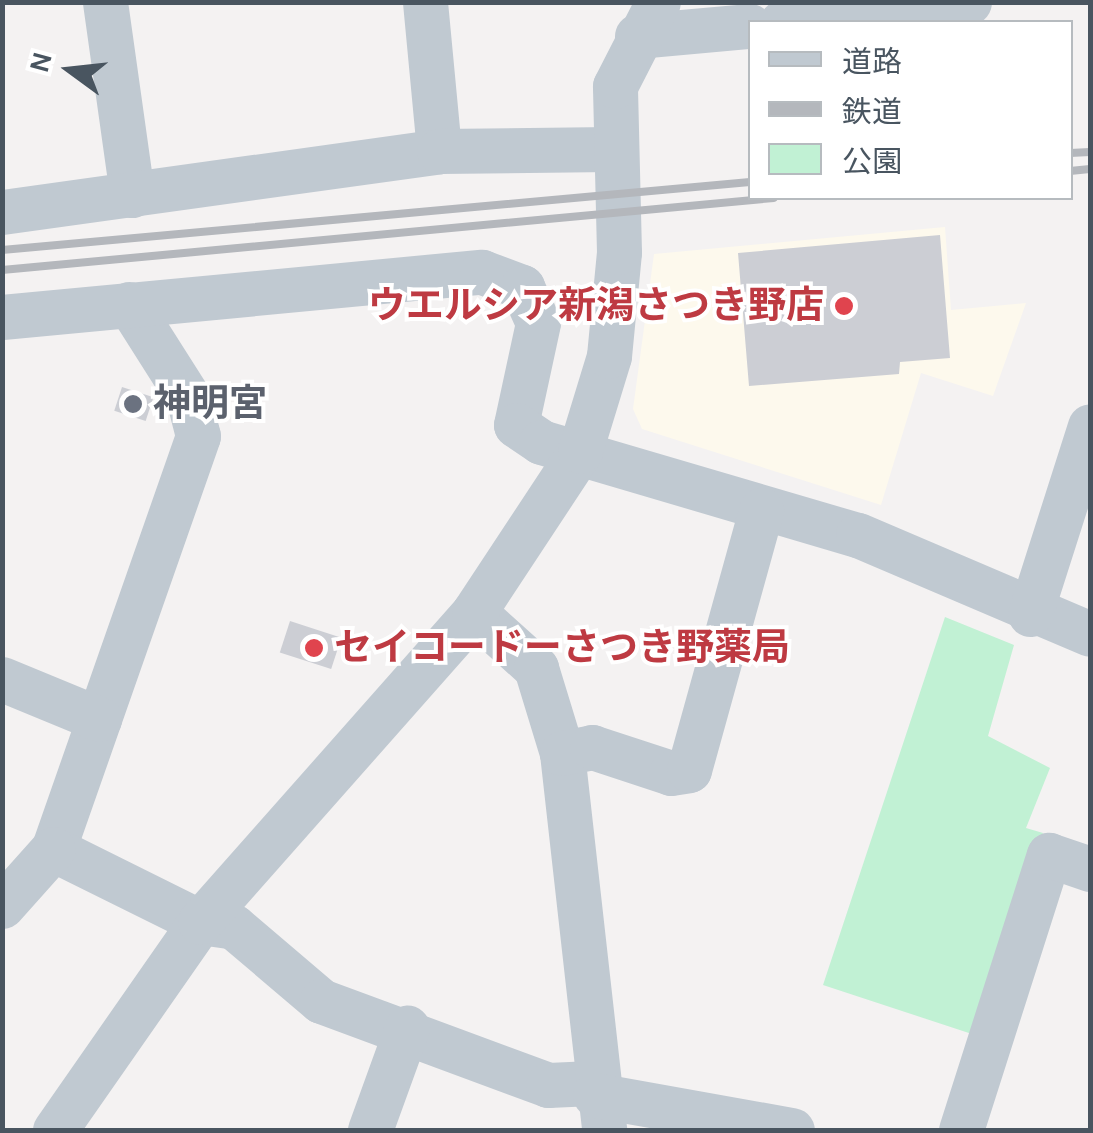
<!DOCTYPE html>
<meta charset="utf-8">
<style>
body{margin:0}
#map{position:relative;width:1093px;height:1133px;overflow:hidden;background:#f4f2f2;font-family:Karla,"Noto Sans JP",sans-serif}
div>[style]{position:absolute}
.commercial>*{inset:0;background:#fdf9ed}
.green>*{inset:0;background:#c1f1d4}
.building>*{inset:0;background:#ccced4;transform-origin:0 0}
.minor>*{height:45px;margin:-22.5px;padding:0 22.5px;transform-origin:22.5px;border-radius:22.5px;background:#c0c9d1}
.rail>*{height:8px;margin:-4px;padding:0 4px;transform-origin:4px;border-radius:4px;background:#b4b7bc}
.dots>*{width:28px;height:28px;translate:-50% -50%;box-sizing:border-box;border:5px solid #fff;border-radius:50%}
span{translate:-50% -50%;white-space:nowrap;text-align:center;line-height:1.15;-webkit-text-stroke:8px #fff;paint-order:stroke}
.health-label{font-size:38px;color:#be3a42;font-weight:700}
.right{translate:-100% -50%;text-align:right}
.left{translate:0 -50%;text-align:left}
.worship-label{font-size:38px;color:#5b616d;font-weight:700}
.frame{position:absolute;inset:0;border:5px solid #495560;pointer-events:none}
.legend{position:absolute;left:748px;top:20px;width:325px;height:180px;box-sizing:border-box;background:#fff;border:2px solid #b6bbbf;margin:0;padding:12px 18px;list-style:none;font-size:30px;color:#495560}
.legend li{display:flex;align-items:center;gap:20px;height:50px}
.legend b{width:50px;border:2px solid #b6bbbf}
.north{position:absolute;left:20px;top:20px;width:100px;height:100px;-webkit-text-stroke:8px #fff;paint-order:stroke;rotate:285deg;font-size:28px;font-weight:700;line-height:40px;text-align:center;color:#495560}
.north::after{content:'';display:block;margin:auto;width:35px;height:45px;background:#495560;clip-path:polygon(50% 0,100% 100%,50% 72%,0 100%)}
</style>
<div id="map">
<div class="commercial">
<i style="clip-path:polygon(945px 227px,951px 310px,1026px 303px,993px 396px,921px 373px,881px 505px,642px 429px,633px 409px,654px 254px)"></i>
</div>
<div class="green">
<i style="clip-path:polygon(945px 617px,1014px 645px,988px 736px,1050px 768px,1026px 828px,1043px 833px,978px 1036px,823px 985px)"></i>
</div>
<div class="building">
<i style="clip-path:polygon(940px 235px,950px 358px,900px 362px,899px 374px,749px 386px,738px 253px)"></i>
<i style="left:122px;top:387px;width:33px;height:25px;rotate:18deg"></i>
<i style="left:290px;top:621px;width:54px;height:33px;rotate:18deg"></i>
</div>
<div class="minor">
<i style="left:105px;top:2px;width:195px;rotate:82deg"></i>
<i style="left:425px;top:2px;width:150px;rotate:84.6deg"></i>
<i style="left:782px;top:22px;width:188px;rotate:-6.1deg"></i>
<i style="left:637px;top:36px;width:113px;rotate:-5.1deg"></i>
<i style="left:2px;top:212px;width:441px;rotate:-7.9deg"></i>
<i style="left:439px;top:151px;width:172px;rotate:-0.7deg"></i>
<i style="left:129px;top:304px;width:110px;rotate:57.6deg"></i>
<i style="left:188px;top:397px;width:40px;rotate:75.6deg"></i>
<i style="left:198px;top:436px;width:438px;rotate:109.3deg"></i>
<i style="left:53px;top:849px;width:164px;rotate:26.4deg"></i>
<i style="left:200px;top:922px;width:34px;rotate:8deg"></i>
<i style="left:234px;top:927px;width:114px;rotate:40.4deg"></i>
<i style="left:321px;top:1001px;width:242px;rotate:20.3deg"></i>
<i style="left:548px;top:1085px;width:44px;rotate:-2.6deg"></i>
<i style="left:2px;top:317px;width:482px;rotate:-5.4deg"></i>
<i style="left:482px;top:272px;width:43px;rotate:20.6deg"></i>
<i style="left:522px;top:287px;width:39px;rotate:66deg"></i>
<i style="left:538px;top:323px;width:104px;rotate:102.2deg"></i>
<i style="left:516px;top:425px;width:30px;rotate:34deg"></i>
<i style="left:541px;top:442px;width:330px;rotate:16.4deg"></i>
<i style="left:858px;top:535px;width:252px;rotate:23.1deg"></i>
<i style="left:474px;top:612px;width:84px;rotate:42.1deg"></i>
<i style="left:536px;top:668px;width:89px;rotate:73deg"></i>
<i style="left:562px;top:753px;width:379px;rotate:83.6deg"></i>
<i style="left:1030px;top:614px;width:197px;rotate:-72.3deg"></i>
<i style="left:2px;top:679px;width:105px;rotate:22.4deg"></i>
<i style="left:562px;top:753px;width:31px;rotate:-11deg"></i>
<i style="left:592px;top:747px;width:83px;rotate:18.2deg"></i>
<i style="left:671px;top:773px;width:18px;rotate:-9deg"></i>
<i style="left:689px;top:770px;width:270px;rotate:-74.5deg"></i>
<i style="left:2px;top:906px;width:76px;rotate:-48.2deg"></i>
<i style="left:595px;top:1095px;width:200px;rotate:10.1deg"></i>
<i style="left:55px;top:1130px;width:254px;rotate:-55.1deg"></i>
<i style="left:200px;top:922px;width:414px;rotate:-48.5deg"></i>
<i style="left:474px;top:612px;width:193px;rotate:-56.6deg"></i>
<i style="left:580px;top:451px;width:99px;rotate:-73deg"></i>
<i style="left:609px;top:356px;width:104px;rotate:-84.5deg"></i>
<i style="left:619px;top:252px;width:166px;rotate:-91.4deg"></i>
<i style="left:615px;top:86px;width:94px;rotate:-62.9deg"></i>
<i style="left:370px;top:1130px;width:109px;rotate:-70.1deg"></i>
<i style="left:961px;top:1130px;width:289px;rotate:-72.3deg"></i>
<i style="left:1049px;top:855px;width:43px;rotate:18.9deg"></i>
</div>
<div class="rail">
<i style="left:1070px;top:153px;width:20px;rotate:-3deg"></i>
<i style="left:1070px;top:171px;width:20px;rotate:-6deg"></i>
<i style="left:2px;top:250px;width:751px;rotate:-5.19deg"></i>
<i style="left:2px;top:270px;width:775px;rotate:-5.33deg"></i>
</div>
<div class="dots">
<i style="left:844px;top:306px;background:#e0444e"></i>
<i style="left:133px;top:404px;background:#6b7280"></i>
<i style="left:314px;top:648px;background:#e0444e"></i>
</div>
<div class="health-label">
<span class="right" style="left:824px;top:306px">ウエルシア新潟さつき野店</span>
<span class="left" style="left:334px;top:648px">セイコードーさつき野薬局</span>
</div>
<div class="worship-label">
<span class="left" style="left:153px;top:404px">神明宮</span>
</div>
<div class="frame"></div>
<ul class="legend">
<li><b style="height:12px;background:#c0c9d1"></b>道路</li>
<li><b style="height:12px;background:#b4b7bc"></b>鉄道</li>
<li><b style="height:28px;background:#c1f1d4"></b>公園</li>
</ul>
<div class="north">N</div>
</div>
